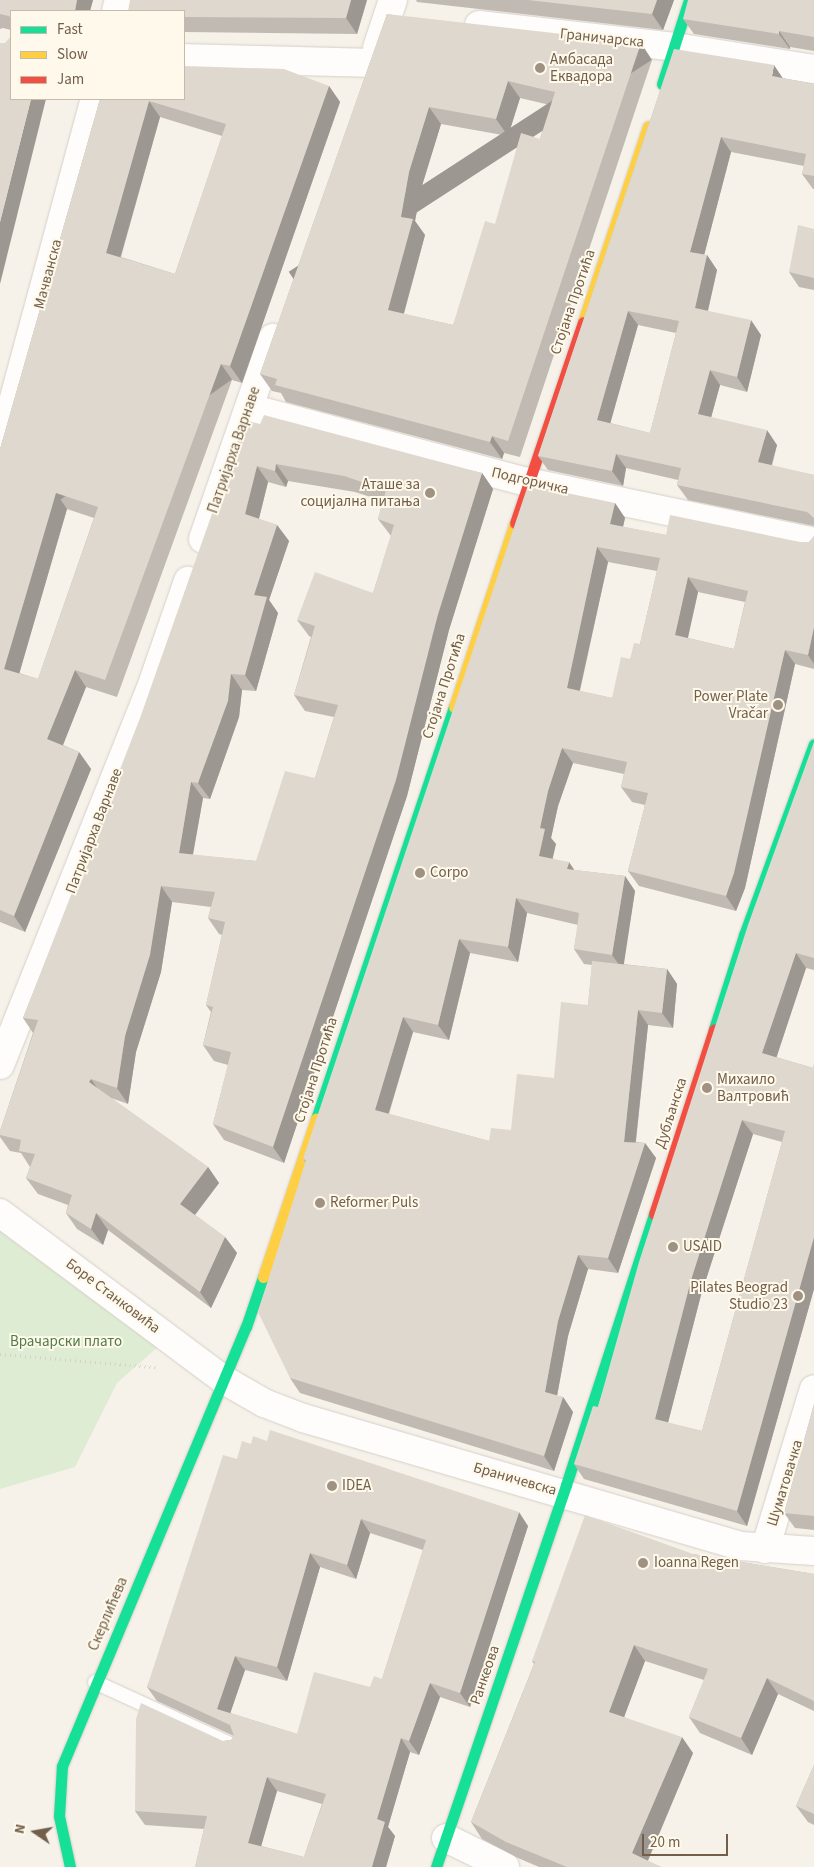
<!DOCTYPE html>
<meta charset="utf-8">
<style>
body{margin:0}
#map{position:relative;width:814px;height:1867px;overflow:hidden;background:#f6f2e9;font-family:"Source Sans 3",sans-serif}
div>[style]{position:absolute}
.green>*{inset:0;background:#dfecd4}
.path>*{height:3px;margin-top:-1.5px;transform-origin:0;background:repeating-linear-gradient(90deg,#d7d1ca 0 1px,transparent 0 5px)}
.roads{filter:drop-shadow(0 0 1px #d5cfc8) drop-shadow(0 0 1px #d5cfc8)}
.lane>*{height:14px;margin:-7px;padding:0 7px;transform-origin:7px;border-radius:7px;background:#fefdfc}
.street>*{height:28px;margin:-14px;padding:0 14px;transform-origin:14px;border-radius:14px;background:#fefdfc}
.fast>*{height:11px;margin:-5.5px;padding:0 5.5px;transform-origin:5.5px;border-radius:5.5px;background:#16e098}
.slow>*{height:11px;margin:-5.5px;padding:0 5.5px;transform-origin:5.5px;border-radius:5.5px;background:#ffcf43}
.jam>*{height:11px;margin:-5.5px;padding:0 5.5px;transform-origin:5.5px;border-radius:5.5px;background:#f24e42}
.wall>*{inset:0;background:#c0bab2}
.shaded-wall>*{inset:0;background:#9c9791;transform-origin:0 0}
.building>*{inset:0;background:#dfd8cf}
.dots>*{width:14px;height:14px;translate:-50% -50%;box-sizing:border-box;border:2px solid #fef9ea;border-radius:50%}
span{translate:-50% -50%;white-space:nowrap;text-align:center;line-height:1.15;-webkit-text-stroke:4px #fef9ea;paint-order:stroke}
.street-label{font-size:15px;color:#725e4b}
.poi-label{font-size:15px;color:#725e4b}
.left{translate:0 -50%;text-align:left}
.right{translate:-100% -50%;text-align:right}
.park-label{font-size:15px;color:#4f7d46}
.legend{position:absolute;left:10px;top:10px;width:175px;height:90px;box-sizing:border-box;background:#fef9ea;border:1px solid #c6bbaa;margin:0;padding:6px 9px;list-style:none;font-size:15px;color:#725e4b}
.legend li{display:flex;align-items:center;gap:10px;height:25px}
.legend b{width:25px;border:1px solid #c6bbaa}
.north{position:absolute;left:10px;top:1807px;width:50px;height:50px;-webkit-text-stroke:4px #fef9ea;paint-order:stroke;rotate:282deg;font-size:14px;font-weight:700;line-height:20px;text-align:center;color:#725e4b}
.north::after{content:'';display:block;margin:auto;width:18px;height:22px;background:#725e4b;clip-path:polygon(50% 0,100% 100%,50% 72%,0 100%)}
.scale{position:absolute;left:642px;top:1834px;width:86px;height:22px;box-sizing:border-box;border:2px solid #725e4b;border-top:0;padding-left:6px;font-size:15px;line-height:18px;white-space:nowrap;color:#725e4b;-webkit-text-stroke:4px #fef9ea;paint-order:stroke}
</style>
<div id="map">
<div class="green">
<i style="clip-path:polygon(0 1213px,169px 1337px,117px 1383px,75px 1467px,0 1489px)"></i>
</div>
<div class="path">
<i style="left:0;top:1354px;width:157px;rotate:4.8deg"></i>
</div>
<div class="roads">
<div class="lane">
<i style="left:95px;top:1682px;width:155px;rotate:24.7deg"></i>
</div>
<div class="street">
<i style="left:116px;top:11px;width:11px;rotate:-75deg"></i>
<i style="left:479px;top:25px;width:197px;rotate:6.4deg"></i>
<i style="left:675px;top:47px;width:141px;rotate:9deg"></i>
<i style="left:377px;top:48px;width:51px;rotate:-71.6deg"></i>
<i style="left:184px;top:58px;width:188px;rotate:1.5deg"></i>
<i style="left:249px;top:408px;width:289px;rotate:14.9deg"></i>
<i style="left:528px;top:482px;width:292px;rotate:11.8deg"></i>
<i style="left:0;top:450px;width:364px;rotate:-74.9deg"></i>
<i style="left:203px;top:539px;width:213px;rotate:-70.8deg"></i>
<i style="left:0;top:1065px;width:416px;rotate:-68.2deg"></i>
<i style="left:154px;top:679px;width:104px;rotate:-70.9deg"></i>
<i style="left:0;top:1213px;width:279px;rotate:36.7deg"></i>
<i style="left:224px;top:1380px;width:46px;rotate:29.9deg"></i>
<i style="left:264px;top:1403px;width:42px;rotate:21deg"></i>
<i style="left:303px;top:1418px;width:455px;rotate:16.3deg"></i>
<i style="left:740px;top:1546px;width:74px;rotate:3.9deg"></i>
<i style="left:765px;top:1549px;width:167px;rotate:-73deg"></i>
<i style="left:446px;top:1838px;width:66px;rotate:26.2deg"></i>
</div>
<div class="fast">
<i style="left:662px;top:84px;width:88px;rotate:-72.2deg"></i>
<i style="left:714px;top:1029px;width:99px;rotate:-72.3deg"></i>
<i style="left:744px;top:935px;width:203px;rotate:-69.9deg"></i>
<i style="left:316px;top:1119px;width:434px;rotate:-71.5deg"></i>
<i style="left:70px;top:1867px;width:52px;rotate:-102.2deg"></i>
<i style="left:59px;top:1816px;width:50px;rotate:-86.6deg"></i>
<i style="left:62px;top:1766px;width:476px;rotate:-67.3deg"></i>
<i style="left:246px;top:1327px;width:53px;rotate:-71.2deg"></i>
<i style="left:436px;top:1867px;width:404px;rotate:-71.2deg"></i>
<i style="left:566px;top:1485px;width:285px;rotate:-72deg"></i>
</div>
<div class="slow">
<i style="left:583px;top:322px;width:206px;rotate:-71.6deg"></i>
<i style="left:454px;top:707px;width:194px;rotate:-71.7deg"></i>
<i style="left:263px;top:1277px;width:167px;rotate:-71.5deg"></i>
</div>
<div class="jam">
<i style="left:515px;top:523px;width:212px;rotate:-71.3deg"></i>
<i style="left:654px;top:1214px;width:194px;rotate:-72deg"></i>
</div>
</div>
<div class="wall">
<i style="clip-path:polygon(0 0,93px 0,90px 11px,11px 11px,11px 30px,3px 28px,0 29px)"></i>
<i style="clip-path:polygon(130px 0,367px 0,357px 34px,184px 32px,184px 11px)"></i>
<i style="clip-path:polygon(416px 0,674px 0,663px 30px,417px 2px)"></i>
<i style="clip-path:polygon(814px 0,814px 51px,790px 47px,790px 49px,694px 34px,683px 19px)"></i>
<i style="clip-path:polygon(evenodd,387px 14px,652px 60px,520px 457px,504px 453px,502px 459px,286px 402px,281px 393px,272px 391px,260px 374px,387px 14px,520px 98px,550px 105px,540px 139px,453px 325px,404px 314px,425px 235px,415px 221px,421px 189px,441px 124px,508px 136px,520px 98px)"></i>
<i style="clip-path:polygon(evenodd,674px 49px,782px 78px,814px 84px,814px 189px,813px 189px,802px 174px,804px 166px,731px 152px,704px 255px,707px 255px,717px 270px,708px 311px,761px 335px,747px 392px,720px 385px,711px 417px,777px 445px,772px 466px,814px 475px,814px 526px,688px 500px,677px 485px,678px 480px,626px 468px,623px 486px,548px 470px,538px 456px,674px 49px,638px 325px,676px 333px,650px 433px,610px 423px,638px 325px)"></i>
<i style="clip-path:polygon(evenodd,329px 86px,340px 102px,242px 383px,232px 380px,117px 697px,86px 687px,63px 745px,79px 752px,91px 769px,25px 932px,0 922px,0 449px,100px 99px,329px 86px,160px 117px,222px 136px,175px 274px,121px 257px,160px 117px,329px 86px,67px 509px,94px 518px,38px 679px,19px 673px,67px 509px)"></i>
<i style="clip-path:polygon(814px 229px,814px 290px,799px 287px,789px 272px)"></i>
<i style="clip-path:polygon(evenodd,260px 424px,482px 473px,493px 489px,449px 630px,407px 796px,284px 1163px,224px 1140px,213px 1124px,228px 1065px,214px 1061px,203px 1045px,211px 1012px,206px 1005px,222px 935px,219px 934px,208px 918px,211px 907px,172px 902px,161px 972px,136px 1052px,128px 1104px,111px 1098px,208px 1167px,219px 1183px,195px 1215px,225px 1237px,237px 1253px,211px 1308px,108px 1230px,103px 1245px,77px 1229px,66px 1213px,68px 1205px,38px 1194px,26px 1178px,30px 1167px,21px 1153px,10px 1151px,0 1137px,0 1131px,33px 1033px,23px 1018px,260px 424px,288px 481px,355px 492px,383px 501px,378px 519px,391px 536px,373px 593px,297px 620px,309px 636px,311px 637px,294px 695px,305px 711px,334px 717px,315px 778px,256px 861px,193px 855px,203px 798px,210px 799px,239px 717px,242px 690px,256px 691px,278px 613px,269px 600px,289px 541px,277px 525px,259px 519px,268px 482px,286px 487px,288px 481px)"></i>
<i style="clip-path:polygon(evenodd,615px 503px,625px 518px,623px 527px,666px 535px,800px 542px,809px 542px,814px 536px,814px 669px,795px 664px,745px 888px,736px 911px,639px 886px,628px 871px,645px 805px,632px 802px,621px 787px,624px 774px,573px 763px,558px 806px,551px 838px,556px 844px,552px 858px,574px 870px,625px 876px,635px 891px,623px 964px,667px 969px,677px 984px,673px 1028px,648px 1025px,636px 1142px,645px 1143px,656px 1158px,618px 1273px,588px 1269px,568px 1336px,557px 1396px,563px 1397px,573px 1412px,554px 1471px,300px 1393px,290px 1378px,306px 1163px,303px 1159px,615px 503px,608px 562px,657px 571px,640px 644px,630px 659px,612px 698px,580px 691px,608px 562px,615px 503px,698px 592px,745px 602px,734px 649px,688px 638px,698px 592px,615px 503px,527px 913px,578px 925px,574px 949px,584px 964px,592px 965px,588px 1005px,554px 1078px,511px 1130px,489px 1141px,389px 1114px,413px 1032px,449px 1040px,470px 953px,518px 962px,527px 913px)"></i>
<i style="clip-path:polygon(evenodd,814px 742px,814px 970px,806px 968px,776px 1057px,813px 1068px,814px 1064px,814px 1289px,747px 1526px,584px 1479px,574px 1464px,598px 1407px,814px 742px,753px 1134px,782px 1142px,702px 1431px,668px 1423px,701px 1295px,753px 1134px)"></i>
<i style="clip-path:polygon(814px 1404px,814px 1530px,795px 1528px,784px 1513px)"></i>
<i style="clip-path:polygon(evenodd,237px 1459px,528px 1526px,470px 1707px,440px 1697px,419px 1755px,410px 1752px,388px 1827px,395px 1836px,386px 1867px,195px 1867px,204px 1829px,145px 1825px,135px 1811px,223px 1741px,231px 1740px,234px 1736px,157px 1701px,147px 1687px,237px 1459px,370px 1533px,423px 1550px,382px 1679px,370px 1687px,297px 1734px,230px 1713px,245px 1670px,287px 1681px,320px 1567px,356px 1579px,370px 1533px,237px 1459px,277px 1791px,322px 1804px,304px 1857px,261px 1846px,277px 1791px)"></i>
<i style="clip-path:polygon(693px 1554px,814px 1574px,814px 1711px,778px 1694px,752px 1755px,700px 1733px,689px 1717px,704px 1680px,645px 1661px,624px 1717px,693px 1753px,648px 1861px,661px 1867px,539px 1867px,518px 1858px,482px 1839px,471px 1822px,534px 1664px,532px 1661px)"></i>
<i style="clip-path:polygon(814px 1765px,814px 1825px,808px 1822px,796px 1806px)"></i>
</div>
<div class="shaded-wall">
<i style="clip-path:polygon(77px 0,93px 0,90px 11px,75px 11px)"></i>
<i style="clip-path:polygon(351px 0,367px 0,357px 34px,346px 18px)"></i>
<i style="clip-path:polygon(657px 0,674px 0,663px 30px,652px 14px)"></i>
<i style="clip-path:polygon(779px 31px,790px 47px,790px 49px,779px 34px)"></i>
<i style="left:641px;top:43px;width:20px;height:420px;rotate:57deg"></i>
<i style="clip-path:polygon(774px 65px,784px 80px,772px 76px)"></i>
<i style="clip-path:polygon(508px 81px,520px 98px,508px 136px,496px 119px)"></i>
<i style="clip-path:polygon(329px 86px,340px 102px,242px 383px,230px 366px)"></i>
<i style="clip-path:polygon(31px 99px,46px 99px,0 284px,0 222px)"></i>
<i style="clip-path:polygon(149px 101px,160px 117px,117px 269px,106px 253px)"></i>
<i style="clip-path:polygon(429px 107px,441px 124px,421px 189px,415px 221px,425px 235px,400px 327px,388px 310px,401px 217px,409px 172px)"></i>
<i style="clip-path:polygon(721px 137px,731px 152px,701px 267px,690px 252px)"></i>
<i style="clip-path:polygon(707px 255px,717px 270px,705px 323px,695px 308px)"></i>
<i style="clip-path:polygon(628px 311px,638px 325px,607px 435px,597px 420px)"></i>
<i style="clip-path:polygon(751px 320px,761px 335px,747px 392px,737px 377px)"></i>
<i style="left:221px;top:364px;width:19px;height:337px;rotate:55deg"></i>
<i style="clip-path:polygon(710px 370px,720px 385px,708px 429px,698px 414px)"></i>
<i style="clip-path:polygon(767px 430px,777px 445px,768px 477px,758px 462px)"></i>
<i style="clip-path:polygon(492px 436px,504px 453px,502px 459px,490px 442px)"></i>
<i style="clip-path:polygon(616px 454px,626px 468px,623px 486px,612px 471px)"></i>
<i style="clip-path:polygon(276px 464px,288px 481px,286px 487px,275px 471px)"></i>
<i style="clip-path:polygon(257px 466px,268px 482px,256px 530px,245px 514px)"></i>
<i style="clip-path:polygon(482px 473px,493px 489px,449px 630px,407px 796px,284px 1163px,273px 1147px)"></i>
<i style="clip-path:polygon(56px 493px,67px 509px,16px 685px,4px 669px)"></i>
<i style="clip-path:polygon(615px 503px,625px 518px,620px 539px,610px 524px)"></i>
<i style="clip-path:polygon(277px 525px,289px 541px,269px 600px,278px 613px,256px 691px,245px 675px,254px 595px)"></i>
<i style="clip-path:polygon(597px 547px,608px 562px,577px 702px,567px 688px)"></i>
<i style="clip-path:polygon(688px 577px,698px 592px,685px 650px,675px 635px)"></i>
<i style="clip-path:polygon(814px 627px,814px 664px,808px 655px)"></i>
<i style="clip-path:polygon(785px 650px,795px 664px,745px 888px,736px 911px,726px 896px)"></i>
<i style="clip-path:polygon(75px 670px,86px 687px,59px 755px,47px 739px)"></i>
<i style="clip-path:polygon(231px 674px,242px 690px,239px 717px,210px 799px,198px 783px)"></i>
<i style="clip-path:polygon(562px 748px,573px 763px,558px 806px,551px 838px,556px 844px,550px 870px,539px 856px,540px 828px,548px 791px)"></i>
<i style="clip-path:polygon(79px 752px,91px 769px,25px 932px,14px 916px)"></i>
<i style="clip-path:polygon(191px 782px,203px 798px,190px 870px,179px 853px)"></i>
<i style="clip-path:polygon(569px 862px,579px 877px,567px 869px)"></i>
<i style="clip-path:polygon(625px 876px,635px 891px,623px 970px,612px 955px)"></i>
<i style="clip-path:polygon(161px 886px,172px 902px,161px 972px,136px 1052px,128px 1104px,117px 1088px,125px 1036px)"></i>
<i style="clip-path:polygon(516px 898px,527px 913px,518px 962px,508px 947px)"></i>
<i style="clip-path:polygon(459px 939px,470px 953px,449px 1040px,438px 1025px)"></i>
<i style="clip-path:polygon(796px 953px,806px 968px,773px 1068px,762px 1053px)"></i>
<i style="clip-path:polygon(667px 969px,677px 984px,673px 1028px,662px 1013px)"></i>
<i style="clip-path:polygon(638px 1010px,648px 1025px,634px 1157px,624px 1142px)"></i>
<i style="clip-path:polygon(403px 1017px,413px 1032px,385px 1125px,375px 1110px)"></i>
<i style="clip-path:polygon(91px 1079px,102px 1095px,89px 1082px)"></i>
<i style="clip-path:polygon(742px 1120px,753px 1134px,701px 1295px,665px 1434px,655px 1419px,691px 1280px)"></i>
<i style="clip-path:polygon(645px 1143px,656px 1158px,618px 1273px,608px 1258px)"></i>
<i style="clip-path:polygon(208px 1167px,219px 1183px,191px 1220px,180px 1204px)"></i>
<i style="clip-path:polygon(96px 1213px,108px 1230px,103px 1245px,91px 1229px)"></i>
<i style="clip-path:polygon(225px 1237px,237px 1253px,211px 1308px,200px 1292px)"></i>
<i style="clip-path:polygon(814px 1237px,814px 1289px,747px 1526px,737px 1511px)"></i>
<i style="clip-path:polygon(578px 1255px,588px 1269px,568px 1336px,555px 1407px,545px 1392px,558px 1321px)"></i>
<i style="clip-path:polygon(563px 1397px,573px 1412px,554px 1471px,544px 1456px)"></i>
<i style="clip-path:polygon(519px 1512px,528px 1526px,470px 1707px,460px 1693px)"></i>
<i style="clip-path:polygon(361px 1519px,370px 1533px,356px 1579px,347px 1565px)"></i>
<i style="clip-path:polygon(310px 1553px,320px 1567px,287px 1681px,277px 1667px)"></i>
<i style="clip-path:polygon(634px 1645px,645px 1661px,620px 1728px,609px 1712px)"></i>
<i style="clip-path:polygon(235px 1656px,245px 1670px,227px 1723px,217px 1709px)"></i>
<i style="clip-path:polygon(767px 1678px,778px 1694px,752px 1755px,741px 1738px)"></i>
<i style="clip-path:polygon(430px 1683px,440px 1697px,419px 1755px,409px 1741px)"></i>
<i style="clip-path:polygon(682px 1737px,693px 1753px,645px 1867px,632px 1853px)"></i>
<i style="clip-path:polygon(401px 1738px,410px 1752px,388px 1827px,395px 1836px,386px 1867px,372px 1867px,377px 1819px)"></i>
<i style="clip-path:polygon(267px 1777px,277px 1791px,258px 1857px,248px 1843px)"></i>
</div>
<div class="building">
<i style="clip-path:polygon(0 0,77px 0,75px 11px,11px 11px,11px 19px,9px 16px,0 14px)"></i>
<i style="clip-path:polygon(130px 0,351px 0,346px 18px,184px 17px,184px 11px,128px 11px)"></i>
<i style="clip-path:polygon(528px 0,657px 0,652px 14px)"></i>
<i style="clip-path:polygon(688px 0,814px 0,814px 37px,779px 31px,779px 34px,683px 19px)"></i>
<i style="clip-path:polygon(evenodd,387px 14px,641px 43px,508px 441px,492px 436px,490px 442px,275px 385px,277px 379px,260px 374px,387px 14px,508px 81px,555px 92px,540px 139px,521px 133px,495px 224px,485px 221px,453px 325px,388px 310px,413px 219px,401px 217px,409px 172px,429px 107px,496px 119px,508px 81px)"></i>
<i style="clip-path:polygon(11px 36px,11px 99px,31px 99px,0 222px,0 43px,5px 43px)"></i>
<i style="clip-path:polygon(evenodd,674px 49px,774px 65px,772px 76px,814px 84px,814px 176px,802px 174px,806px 154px,721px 137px,690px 252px,707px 255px,695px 308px,751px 320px,737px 377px,710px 370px,698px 414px,767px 430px,758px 462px,814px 475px,814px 518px,807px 512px,677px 485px,681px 468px,616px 454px,612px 471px,538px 456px,674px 49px,628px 311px,679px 321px,650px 433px,597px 420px,628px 311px)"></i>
<i style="clip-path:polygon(evenodd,184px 66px,284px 69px,329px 86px,230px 366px,221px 364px,105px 680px,75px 670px,47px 739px,79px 752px,14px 916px,0 910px,0 449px,100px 99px,184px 99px,184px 66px,149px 101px,226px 124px,175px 274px,106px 253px,149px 101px,184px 66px,56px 493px,98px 507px,38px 679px,4px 669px,56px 493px)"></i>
<i style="clip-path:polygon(798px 225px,814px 229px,814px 278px,789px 272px)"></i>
<i style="clip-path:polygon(evenodd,264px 415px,482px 473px,438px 614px,396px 780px,273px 1147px,213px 1124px,231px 1052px,203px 1045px,213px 1007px,206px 1005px,225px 922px,208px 918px,215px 892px,161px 886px,150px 955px,125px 1036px,117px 1088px,91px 1079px,89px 1082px,208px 1167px,180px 1204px,225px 1237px,200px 1292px,96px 1213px,91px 1229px,66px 1213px,72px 1195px,26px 1178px,35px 1154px,19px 1151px,21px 1140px,0 1135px,0 1131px,38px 1020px,23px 1018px,140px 718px,245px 420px,260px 424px,264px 415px,276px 464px,344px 476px,386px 490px,378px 519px,394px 525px,373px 593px,315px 572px,297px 620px,315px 626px,294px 695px,338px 705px,315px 778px,285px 771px,256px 861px,179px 853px,191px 782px,198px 783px,228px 701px,231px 674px,245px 675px,267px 597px,254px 595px,277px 525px,245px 514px,257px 466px,275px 471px,276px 464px)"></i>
<i style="clip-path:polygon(evenodd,528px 485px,615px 503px,610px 524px,666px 535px,670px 515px,800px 542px,809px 542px,814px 536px,814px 627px,808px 655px,785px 650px,734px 873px,726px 896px,628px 871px,648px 793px,621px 787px,627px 762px,562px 748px,548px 791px,540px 828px,545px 829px,539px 856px,569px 862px,567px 869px,625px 876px,612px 955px,574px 949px,579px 913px,516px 898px,508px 947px,459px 939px,438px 1025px,403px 1017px,375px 1110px,489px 1141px,491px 1128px,511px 1130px,517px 1074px,554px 1078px,561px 1002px,588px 1005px,592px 961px,667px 969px,662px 1013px,638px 1010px,624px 1142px,645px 1143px,608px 1258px,578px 1255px,558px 1321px,545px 1392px,563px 1397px,544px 1456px,290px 1378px,258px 1312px,306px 1160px,303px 1159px,528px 485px,597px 547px,660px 558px,640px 644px,634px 643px,630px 659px,621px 657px,612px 698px,567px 688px,597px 547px,528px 485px,688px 577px,748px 591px,734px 649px,675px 635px,688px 577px)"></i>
<i style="clip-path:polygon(evenodd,814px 742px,814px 958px,796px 953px,762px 1053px,813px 1068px,814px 1064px,814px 1237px,737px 1511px,574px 1464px,593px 1406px,598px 1407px,639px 1262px,748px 925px,814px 742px,742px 1120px,785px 1131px,702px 1431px,655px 1419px,691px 1280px,742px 1120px)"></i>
<i style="clip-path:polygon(814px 1404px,814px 1516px,784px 1513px)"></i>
<i style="clip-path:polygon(evenodd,270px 1430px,519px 1512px,460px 1693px,430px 1683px,409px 1741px,401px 1738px,377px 1819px,385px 1822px,372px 1867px,195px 1867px,207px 1816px,135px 1811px,136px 1719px,141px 1703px,223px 1741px,231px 1740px,234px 1736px,230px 1725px,147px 1687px,223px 1455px,237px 1459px,242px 1441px,251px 1444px,253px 1436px,267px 1441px,270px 1430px,361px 1519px,426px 1540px,382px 1679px,374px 1676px,370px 1687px,314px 1672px,297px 1734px,217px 1709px,235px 1656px,277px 1667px,310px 1553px,347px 1565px,361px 1519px,270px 1430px,267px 1777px,326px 1794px,304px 1857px,248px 1843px,267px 1777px)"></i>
<i style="clip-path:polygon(585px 1515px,693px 1554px,814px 1574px,814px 1701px,767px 1678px,741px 1738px,689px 1717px,708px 1669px,634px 1645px,609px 1712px,682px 1737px,632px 1853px,661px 1867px,567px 1867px,506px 1842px,471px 1822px,535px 1662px,532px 1661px)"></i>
<i style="clip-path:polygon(814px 1765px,814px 1814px,796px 1806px)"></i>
</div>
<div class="dots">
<i style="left:540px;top:68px;background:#a09282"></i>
<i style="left:430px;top:493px;background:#a09282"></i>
<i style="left:778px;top:705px;background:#a09282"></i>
<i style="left:420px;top:873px;background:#a09282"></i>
<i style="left:707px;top:1088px;background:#a09282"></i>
<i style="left:320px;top:1203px;background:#a09282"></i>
<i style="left:673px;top:1247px;background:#a09282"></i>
<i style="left:798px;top:1296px;background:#a09282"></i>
<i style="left:332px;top:1486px;background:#a09282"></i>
<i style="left:643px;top:1563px;background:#a09282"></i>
</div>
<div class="street-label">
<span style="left:602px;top:38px;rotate:6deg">Граничарска</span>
<span style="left:48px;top:274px;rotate:-75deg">Мачванска</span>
<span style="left:573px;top:302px;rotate:-71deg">Стојана Протића</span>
<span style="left:234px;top:450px;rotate:-71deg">Патријарха Варнаве</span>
<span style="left:530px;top:481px;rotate:13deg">Подгоричка</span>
<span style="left:444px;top:686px;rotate:-72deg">Стојана Протића</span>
<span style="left:94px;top:831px;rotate:-69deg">Патријарха Варнаве</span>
<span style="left:316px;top:1070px;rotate:-72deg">Стојана Протића</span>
<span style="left:671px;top:1113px;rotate:-72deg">Дубљанска</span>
<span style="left:113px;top:1296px;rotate:37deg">Боре Станковића</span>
<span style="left:515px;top:1479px;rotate:16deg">Браничевска</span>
<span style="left:785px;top:1483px;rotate:-73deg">Шуматовачка</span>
<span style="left:108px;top:1614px;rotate:-67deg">Скерлићева</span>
<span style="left:485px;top:1675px;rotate:-71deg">Ранкеова</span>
</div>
<div class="poi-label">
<span class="left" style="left:550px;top:68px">Амбасада<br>Еквадора</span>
<span class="right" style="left:420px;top:493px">Аташе за<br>социјална питања</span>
<span class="right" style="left:768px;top:705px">Power Plate<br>Vračar</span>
<span class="left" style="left:430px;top:873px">Corpo</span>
<span class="left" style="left:717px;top:1088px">Михаило<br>Валтровић</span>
<span class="left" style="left:330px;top:1203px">Reformer Puls</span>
<span class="left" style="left:683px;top:1247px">USAID</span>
<span class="right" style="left:788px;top:1296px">Pilates Beograd<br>Studio 23</span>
<span class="left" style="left:342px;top:1486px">IDEA</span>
<span class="left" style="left:654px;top:1563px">Ioanna Regen</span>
</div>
<div class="park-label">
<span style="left:66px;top:1342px">Врачарски плато</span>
</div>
<ul class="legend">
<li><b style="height:6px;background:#16e098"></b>Fast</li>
<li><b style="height:6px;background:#ffcf43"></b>Slow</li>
<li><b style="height:6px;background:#f24e42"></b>Jam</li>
</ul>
<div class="north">N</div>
<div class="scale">20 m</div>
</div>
